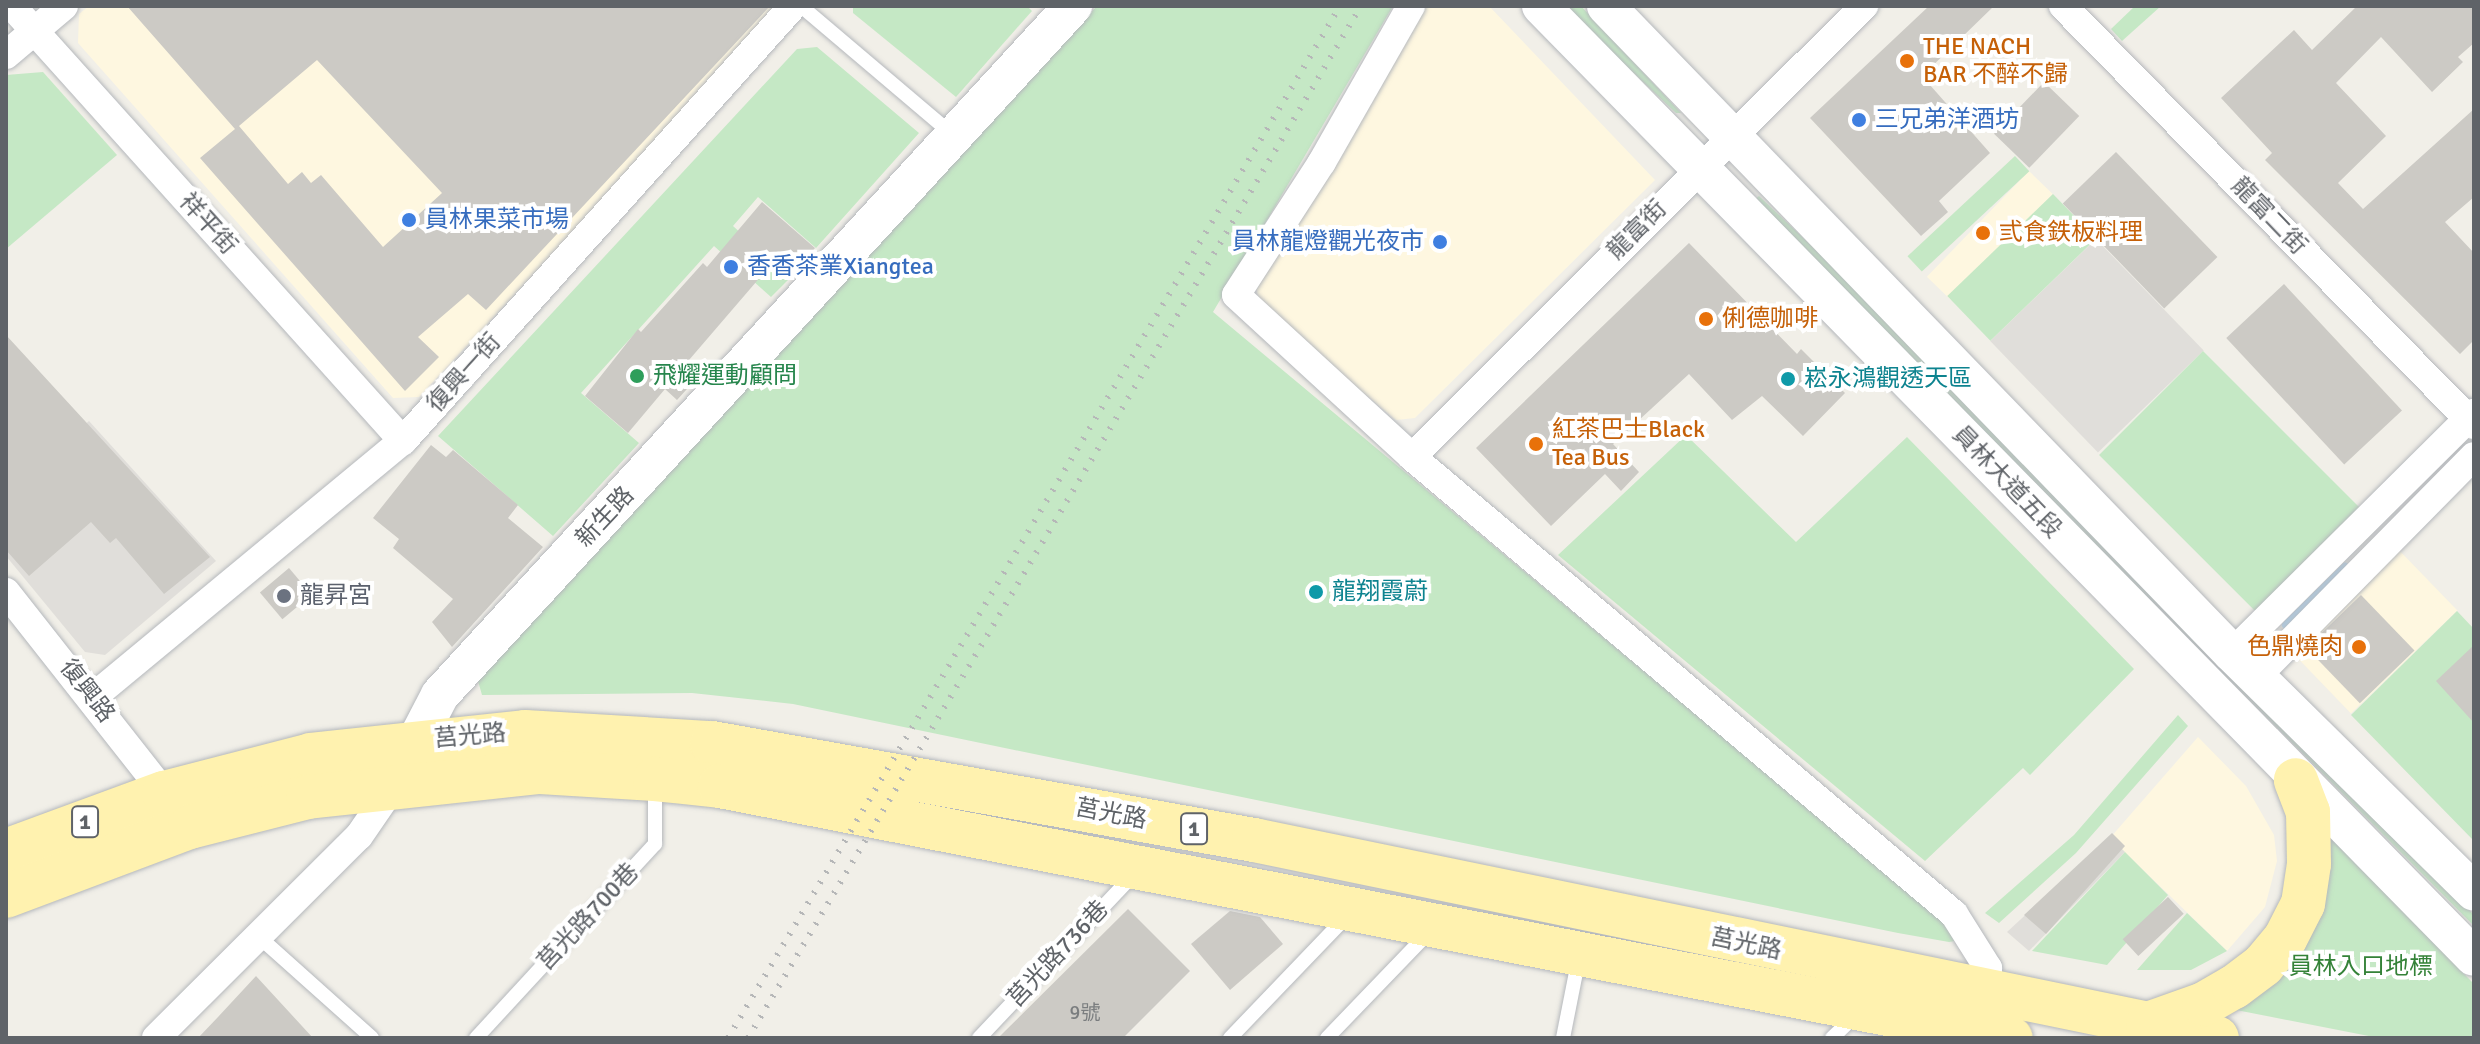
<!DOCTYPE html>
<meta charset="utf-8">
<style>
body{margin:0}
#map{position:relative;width:2480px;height:1044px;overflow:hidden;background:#f1efe8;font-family:Signika,"Noto Sans TC",sans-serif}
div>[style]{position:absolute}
.commercial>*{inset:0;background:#fef7e0;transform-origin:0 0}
.industrial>*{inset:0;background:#e0deda;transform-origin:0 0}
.green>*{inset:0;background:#c5e8c5;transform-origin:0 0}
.stream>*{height:8px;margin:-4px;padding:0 4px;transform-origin:4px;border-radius:4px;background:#aadaff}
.building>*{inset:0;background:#cccac5;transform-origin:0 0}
.roads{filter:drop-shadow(0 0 2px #b5b8bc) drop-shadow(0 0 2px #b5b8bc)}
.lane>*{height:14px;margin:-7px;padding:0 7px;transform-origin:7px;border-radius:7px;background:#fff}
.street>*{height:28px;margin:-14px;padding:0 14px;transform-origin:14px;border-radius:14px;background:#fff}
.secondary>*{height:38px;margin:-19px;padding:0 19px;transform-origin:19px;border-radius:19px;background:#fff}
.primary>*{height:44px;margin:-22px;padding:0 22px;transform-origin:22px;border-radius:22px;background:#fff2af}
.rail>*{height:6px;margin-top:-3px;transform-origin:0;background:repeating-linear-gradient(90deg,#b6b7b8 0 2px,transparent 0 12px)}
.dots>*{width:22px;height:22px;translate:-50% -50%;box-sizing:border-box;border:4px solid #fff;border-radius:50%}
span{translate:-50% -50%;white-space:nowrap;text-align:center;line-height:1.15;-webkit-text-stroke:8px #fff;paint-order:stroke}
.number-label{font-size:20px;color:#7a7d7f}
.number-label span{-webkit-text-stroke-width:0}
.shield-label span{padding:2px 6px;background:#fff;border:2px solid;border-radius:6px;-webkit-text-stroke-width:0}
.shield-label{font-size:22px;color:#5f6368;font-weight:700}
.food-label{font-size:24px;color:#c56008}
.left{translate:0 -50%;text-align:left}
.right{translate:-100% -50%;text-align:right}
.shop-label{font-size:24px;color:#366cbe}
.street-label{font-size:24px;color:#5f6368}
.leisure-label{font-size:24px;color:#27864d}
.culture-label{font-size:24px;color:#0d838f}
.worship-label{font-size:24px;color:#5b616d}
.park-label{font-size:24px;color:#348238}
.frame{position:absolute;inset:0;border:8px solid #5f6368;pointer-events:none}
</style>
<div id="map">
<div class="commercial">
<i style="clip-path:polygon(89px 6px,783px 6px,419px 397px,393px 398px,78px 43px,79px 14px)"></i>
<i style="clip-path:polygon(1424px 6px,1489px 6px,1655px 180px,1415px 418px,1396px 420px,1260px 306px,1256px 287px)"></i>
<i style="left:2029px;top:171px;width:33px;height:147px;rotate:44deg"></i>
<i style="left:2397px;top:548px;width:87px;height:148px;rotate:46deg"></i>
<i style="clip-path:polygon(2198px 737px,2246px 786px,2274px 835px,2277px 861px,2265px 907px,2227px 951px,2110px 838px)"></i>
</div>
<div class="industrial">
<i style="left:2096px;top:239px;width:155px;height:147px;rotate:46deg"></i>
<i style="clip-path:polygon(89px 421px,216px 561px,105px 655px,85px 652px,6px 556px,6px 490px)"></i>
<i style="clip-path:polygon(2110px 837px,2125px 852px,2029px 951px,2007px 932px)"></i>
</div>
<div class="green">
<i style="clip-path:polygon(853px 6px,1027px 6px,1032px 11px,956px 97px,853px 13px)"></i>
<i style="clip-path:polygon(1097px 6px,1393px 6px,1213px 312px,1965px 939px,1949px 942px,1898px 933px,793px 704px,692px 693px,482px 695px,478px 681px)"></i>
<i style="clip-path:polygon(1563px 6px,1581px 6px,1681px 113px,1676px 113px)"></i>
<i style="clip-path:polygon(2135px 6px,2161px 6px,2122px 41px,2111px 29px)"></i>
<i style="clip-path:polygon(817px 47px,919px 133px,816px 248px,758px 197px,733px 226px,790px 278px,771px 297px,714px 246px,581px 393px,639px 443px,553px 536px,438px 436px,797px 49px)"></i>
<i style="clip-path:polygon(43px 72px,117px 155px,6px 249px,6px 75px)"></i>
<i style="left:2015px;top:156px;width:21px;height:147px;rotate:47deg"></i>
<i style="left:2053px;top:194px;width:62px;height:147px;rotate:46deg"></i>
<i style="clip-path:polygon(1759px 196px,1880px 311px,2474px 915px,2474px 926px,1754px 200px)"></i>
<i style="left:2203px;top:351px;width:226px;height:147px;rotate:45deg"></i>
<i style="clip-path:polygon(1686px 435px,1796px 542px,1907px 437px,2134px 669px,2030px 775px,2023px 768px,1925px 861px,1558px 555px)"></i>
<i style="clip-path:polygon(2457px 611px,2474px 629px,2474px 841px,2351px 715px)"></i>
<i style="clip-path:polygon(2178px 715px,2188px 726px,2076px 853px,1999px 923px,1985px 913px,2074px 835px)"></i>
<i style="clip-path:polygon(2325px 832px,2474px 984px,2474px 1038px,2379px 1038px,2231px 1009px)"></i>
<i style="clip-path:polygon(2125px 852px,2168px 895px,2107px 965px,2032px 951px)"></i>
<i style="clip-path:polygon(2187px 913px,2227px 951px,2191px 970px,2137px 970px)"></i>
</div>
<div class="stream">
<i style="left:2286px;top:625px;width:83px;rotate:-44.5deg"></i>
</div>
<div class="building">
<i style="clip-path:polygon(evenodd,127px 6px,770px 6px,486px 310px,468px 294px,418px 337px,439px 357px,405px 391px,200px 158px,235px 129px,127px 6px,317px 60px,442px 193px,383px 247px,321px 175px,311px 183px,302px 172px,288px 184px,239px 126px,317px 60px)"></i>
<i style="clip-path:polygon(1929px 6px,1994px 6px,1922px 76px,1990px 153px,1939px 201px,1948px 212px,1921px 236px,1810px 118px)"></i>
<i style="clip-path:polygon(2357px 6px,2474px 6px,2474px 43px,2458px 57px,2463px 62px,2432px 92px,2381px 37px,2336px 83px,2386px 136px,2338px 183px,2363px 209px,2474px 109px,2474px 197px,2445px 222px,2474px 253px,2474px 340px,2460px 354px,2265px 160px,2272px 153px,2221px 98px,2294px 30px,2312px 50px)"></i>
<i style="left:2044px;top:82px;width:49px;height:72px;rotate:44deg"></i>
<i style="left:2116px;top:152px;width:146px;height:74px;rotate:46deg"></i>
<i style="clip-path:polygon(762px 202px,815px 248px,791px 276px,774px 261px,683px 367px,697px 378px,677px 400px,665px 389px,628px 433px,585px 396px,638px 329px,641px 332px,703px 263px,707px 267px)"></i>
<i style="clip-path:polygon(1689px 243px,1797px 354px,1801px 349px,1845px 393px,1803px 436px,1762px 396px,1732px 420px,1689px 374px,1613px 444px,1639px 472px,1621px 491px,1605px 474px,1551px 526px,1476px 448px)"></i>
<i style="left:2284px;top:284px;width:173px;height:79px;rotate:47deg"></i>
<i style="clip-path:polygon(6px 335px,210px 557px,164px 594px,116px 538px,110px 543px,91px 522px,29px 576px,6px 550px)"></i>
<i style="clip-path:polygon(431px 445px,446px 457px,453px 450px,518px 505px,508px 518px,543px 547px,452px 647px,432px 622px,453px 599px,393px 548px,399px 539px,373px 518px)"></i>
<i style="left:289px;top:568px;width:35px;height:38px;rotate:50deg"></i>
<i style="left:2361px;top:595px;width:77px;height:76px;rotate:46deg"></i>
<i style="clip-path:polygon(2474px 645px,2474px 723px,2436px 681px)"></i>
<i style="clip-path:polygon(2112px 833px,2125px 846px,2046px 934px,2024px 915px)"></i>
<i style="left:2168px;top:897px;width:23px;height:62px;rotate:47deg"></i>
<i style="clip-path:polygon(1128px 909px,1190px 971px,1123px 1038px,998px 1038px)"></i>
<i style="clip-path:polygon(1230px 911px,1260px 917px,1283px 944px,1230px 990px,1191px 944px)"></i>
<i style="clip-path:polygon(256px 976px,313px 1038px,198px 1038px,218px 1017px)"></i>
</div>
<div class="roads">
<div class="lane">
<i style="left:801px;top:6px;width:199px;rotate:40.3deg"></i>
<i style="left:257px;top:935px;width:154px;rotate:41.8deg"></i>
<i style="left:476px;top:1038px;width:264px;rotate:-47.3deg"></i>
<i style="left:655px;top:844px;width:60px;rotate:-90deg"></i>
<i style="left:979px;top:1038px;width:226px;rotate:-46.6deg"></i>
<i style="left:1230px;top:1038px;width:170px;rotate:-46.2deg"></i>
<i style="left:1327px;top:1038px;width:146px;rotate:-46.1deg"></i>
<i style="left:1563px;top:1038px;width:83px;rotate:-78.8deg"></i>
<i style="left:1832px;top:1038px;width:33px;rotate:-44deg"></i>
</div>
<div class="street">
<i style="left:12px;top:6px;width:585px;rotate:48.05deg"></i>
<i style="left:1411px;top:6px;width:180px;rotate:119.7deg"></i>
<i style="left:1322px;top:162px;width:158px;rotate:122.9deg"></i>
<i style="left:1236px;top:295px;width:239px;rotate:42.6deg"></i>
<i style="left:1412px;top:457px;width:709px;rotate:40.14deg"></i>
<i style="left:1954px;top:914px;width:64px;rotate:57.8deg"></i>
<i style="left:1988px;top:968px;width:22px;rotate:95deg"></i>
<i style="left:1986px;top:990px;width:16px;rotate:137deg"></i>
<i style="left:2063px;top:6px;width:587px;rotate:45.55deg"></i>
<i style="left:6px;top:55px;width:76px;rotate:-40.2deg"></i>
<i style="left:1412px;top:457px;width:639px;rotate:-44.94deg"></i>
<i style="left:6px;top:592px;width:256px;rotate:51.8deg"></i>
<i style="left:2232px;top:653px;width:341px;rotate:-44.8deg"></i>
<i style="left:2256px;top:677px;width:310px;rotate:-45.4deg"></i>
<i style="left:93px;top:697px;width:402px;rotate:-39.6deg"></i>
<i style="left:403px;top:441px;width:584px;rotate:-48.12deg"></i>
<i style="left:156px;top:1038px;width:286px;rotate:-44.9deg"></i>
<i style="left:359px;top:836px;width:62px;rotate:-55.5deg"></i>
</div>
<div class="secondary">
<i style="left:1541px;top:6px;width:1332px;rotate:45.55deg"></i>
<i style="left:1606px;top:6px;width:900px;rotate:45.95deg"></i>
<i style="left:2232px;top:653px;width:340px;rotate:44.6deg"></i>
<i style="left:402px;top:768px;width:82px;rotate:-62.5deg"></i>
<i style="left:440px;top:695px;width:936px;rotate:-47.43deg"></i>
</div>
<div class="primary">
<i style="left:6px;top:851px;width:168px;rotate:-20.2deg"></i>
<i style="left:164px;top:793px;width:152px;rotate:-14.5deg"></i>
<i style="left:311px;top:755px;width:215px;rotate:-6.1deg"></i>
<i style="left:525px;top:732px;width:187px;rotate:3.4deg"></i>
<i style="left:712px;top:743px;width:551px;rotate:10.15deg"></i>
<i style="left:1254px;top:840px;width:983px;rotate:11.62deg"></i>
<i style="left:6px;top:896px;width:197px;rotate:-20.6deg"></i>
<i style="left:190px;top:827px;width:122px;rotate:-14.3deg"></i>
<i style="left:308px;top:797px;width:233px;rotate:-6.2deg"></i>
<i style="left:540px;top:772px;width:115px;rotate:3.5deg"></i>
<i style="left:655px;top:779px;width:65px;rotate:6.1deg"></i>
<i style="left:720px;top:786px;width:1315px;rotate:11.05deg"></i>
<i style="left:2148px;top:1024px;width:59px;rotate:-19.7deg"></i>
<i style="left:2204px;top:1004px;width:34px;rotate:-30deg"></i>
<i style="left:2234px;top:987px;width:36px;rotate:-37deg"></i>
<i style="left:2263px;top:965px;width:34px;rotate:-50deg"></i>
<i style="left:2285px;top:939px;width:39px;rotate:-63deg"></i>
<i style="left:2303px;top:904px;width:40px;rotate:-81.5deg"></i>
<i style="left:2309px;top:864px;width:52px;rotate:-91.1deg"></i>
<i style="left:2308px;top:812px;width:34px;rotate:-111deg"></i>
</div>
</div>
<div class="rail">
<i style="left:728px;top:1038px;width:1200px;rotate:-59.33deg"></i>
<i style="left:748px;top:1038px;width:1200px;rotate:-59.29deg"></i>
</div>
<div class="dots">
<i style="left:1907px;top:61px;background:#e8710a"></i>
<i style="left:1859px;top:120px;background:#3f7fe0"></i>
<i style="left:409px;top:220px;background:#3f7fe0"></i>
<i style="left:1983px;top:233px;background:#e8710a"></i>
<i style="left:1440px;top:242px;background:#3f7fe0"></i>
<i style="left:731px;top:267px;background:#3f7fe0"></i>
<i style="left:1706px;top:319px;background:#e8710a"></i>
<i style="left:637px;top:376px;background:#2e9e5b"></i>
<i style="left:1788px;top:379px;background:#0f9aa8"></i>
<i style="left:1536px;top:444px;background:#e8710a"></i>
<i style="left:1316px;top:592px;background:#0f9aa8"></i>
<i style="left:284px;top:596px;background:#6b7280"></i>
<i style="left:2359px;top:647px;background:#e8710a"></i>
</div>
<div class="number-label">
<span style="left:1085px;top:1012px">9號</span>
</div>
<div class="shield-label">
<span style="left:85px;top:822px">1</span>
<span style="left:1194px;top:829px">1</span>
</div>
<div class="food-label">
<span class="left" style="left:1923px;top:61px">THE NACH<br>BAR 不醉不歸</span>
<span class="left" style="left:1999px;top:233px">弎食鉄板料理</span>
<span class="left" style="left:1722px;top:319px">俐德咖啡</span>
<span class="left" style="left:1552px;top:444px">紅茶巴士Black<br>Tea Bus</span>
<span class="right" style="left:2343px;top:647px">色鼎燒肉</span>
</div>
<div class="shop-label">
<span class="left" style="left:1875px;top:120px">三兄弟洋酒坊</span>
<span class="left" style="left:425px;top:220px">員林果菜市場</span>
<span class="right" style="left:1424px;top:242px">員林龍燈觀光夜市</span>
<span class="left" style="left:747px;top:267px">香香茶業Xiangtea</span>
</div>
<div class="street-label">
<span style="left:2269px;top:216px;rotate:46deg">龍富二街</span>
<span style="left:208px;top:224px;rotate:48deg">祥平街</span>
<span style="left:1637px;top:230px;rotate:-45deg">龍富街</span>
<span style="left:464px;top:373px;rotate:-48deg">復興一街</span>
<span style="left:2007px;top:482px;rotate:46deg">員林大道五段</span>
<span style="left:605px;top:517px;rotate:-47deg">新生路</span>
<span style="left:87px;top:691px;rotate:52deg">復興路</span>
<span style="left:470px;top:736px;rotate:-5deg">莒光路</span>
<span style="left:1111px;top:814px;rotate:11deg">莒光路</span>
<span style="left:588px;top:917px;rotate:-47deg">莒光路700巷</span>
<span style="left:1746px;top:944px;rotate:12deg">莒光路</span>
<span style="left:1058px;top:954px;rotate:-47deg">莒光路736巷</span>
</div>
<div class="leisure-label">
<span class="left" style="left:653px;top:376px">飛耀運動顧問</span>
</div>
<div class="culture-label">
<span class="left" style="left:1804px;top:379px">崧永鴻觀透天區</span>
<span class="left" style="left:1332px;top:592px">龍翔霞蔚</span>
</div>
<div class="worship-label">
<span class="left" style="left:300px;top:596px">龍昇宮</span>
</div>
<div class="park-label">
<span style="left:2361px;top:967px">員林入口地標</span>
</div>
<div class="frame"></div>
</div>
